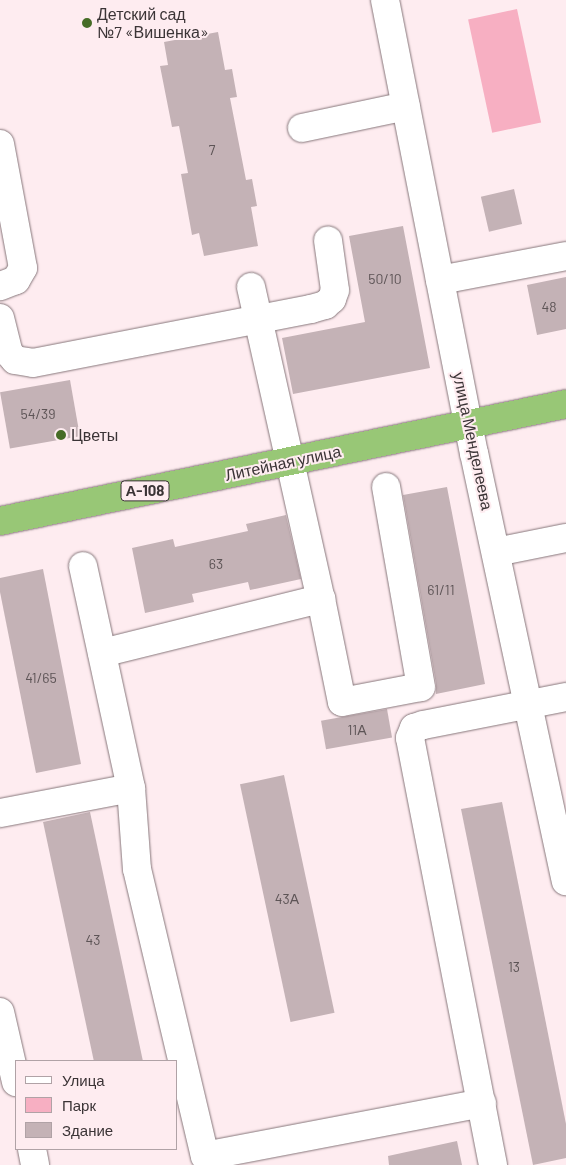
<!DOCTYPE html>
<meta charset="utf-8">
<style>
body{margin:0}
#map{position:relative;width:566px;height:1165px;overflow:hidden;background:#feecf0;font-family:Barlow,sans-serif}
div>[style]{position:absolute}
.green>*{inset:0;background:#f7afc2;transform-origin:0 0}
.building>*{inset:0;background:#c4b2b6;transform-origin:0 0}
.roads{filter:drop-shadow(0 0 1px #87777b) drop-shadow(0 0 1px #87777b)}
.minor>*{height:28px;margin:-14px;padding:0 14px;transform-origin:14px;border-radius:14px;background:#fff}
.highway>*{height:28px;margin:-14px;padding:0 14px;transform-origin:14px;border-radius:14px;background:#98c776}
.dots>*{width:14px;height:14px;translate:-50% -50%;box-sizing:border-box;border:2px solid #feecf0;border-radius:50%}
span{translate:-50% -50%;white-space:nowrap;text-align:center;line-height:1.15;-webkit-text-stroke:4px #feecf0;paint-order:stroke}
.number-label{font-size:14px;color:#5d5456}
.number-label span{-webkit-text-stroke-width:0}
.shield-label span{padding:1px 4px;background:#feecf0;border:1px solid;border-radius:4px;-webkit-text-stroke-width:0}
.shield-label{font-size:15px;color:#3b3436;font-weight:700}
.poi-label{font-size:16px;color:#3b3436}
.left{translate:0 -50%;text-align:left}
.street-label{font-size:16px;color:#3b3436}
.legend{position:absolute;left:15px;top:1060px;width:162px;height:90px;box-sizing:border-box;background:#feecf0;border:1px solid #b0a2a6;margin:0;padding:6px 9px;list-style:none;font-size:15px;color:#3b3436}
.legend li{display:flex;align-items:center;gap:10px;height:25px}
.legend b{width:25px;border:1px solid #b0a2a6}
</style>
<div id="map">
<div class="green">
<i style="left:517px;top:9px;width:116px;height:50px;rotate:78deg"></i>
</div>
<div class="building">
<i style="clip-path:polygon(218px 32px,225px 70px,232px 69px,237px 97px,230px 98px,246px 180px,252px 179px,257px 206px,251px 207px,258px 246px,204px 256px,199px 233px,192px 235px,181px 174px,188px 173px,179px 126px,172px 127px,160px 66px,168px 65px,164px 42px)"></i>
<i style="left:514px;top:189px;width:36px;height:34px;rotate:77deg"></i>
<i style="clip-path:polygon(403px 226px,430px 368px,293px 394px,282px 338px,365px 322px,349px 236px)"></i>
<i style="clip-path:polygon(566px 277px,566px 329px,537px 335px,527px 285px)"></i>
<i style="left:70px;top:380px;width:57px;height:71px;rotate:80deg"></i>
<i style="clip-path:polygon(447px 487px,485px 684px,436px 694px,436px 684px,403px 495px)"></i>
<i style="clip-path:polygon(286px 515px,301px 579px,250px 590px,248px 582px,192px 594px,194px 602px,145px 613px,132px 548px,173px 539px,175px 547px,248px 531px,246px 524px)"></i>
<i style="clip-path:polygon(43px 569px,81px 764px,36px 773px,0 592px,0 578px)"></i>
<i style="left:387px;top:709px;width:29px;height:67px;rotate:80deg"></i>
<i style="left:284px;top:775px;width:243px;height:45px;rotate:78deg"></i>
<i style="clip-path:polygon(502px 802px,566px 1124px,566px 1158px,533px 1165px,461px 809px)"></i>
<i style="left:90px;top:812px;width:254px;height:48px;rotate:78deg"></i>
<i style="clip-path:polygon(457px 1141px,462px 1165px,389px 1165px,388px 1156px)"></i>
</div>
<div class="roads">
<div class="minor">
<i style="left:385px;top:0;width:462px;rotate:78.9deg"></i>
<i style="left:474px;top:453px;width:438px;rotate:77.9deg"></i>
<i style="left:302px;top:128px;width:106px;rotate:-11.9deg"></i>
<i style="left:0;top:144px;width:126px;rotate:79.5deg"></i>
<i style="left:23px;top:268px;width:14px;rotate:120deg"></i>
<i style="left:16px;top:280px;width:17px;rotate:159deg"></i>
<i style="left:440px;top:280px;width:128px;rotate:-10.8deg"></i>
<i style="left:251px;top:287px;width:320px;rotate:77.4deg"></i>
<i style="left:0;top:318px;width:36px;rotate:76deg"></i>
<i style="left:9px;top:353px;width:9px;rotate:49deg"></i>
<i style="left:15px;top:360px;width:18px;rotate:9deg"></i>
<i style="left:33px;top:363px;width:283px;rotate:-11deg"></i>
<i style="left:311px;top:309px;width:15px;rotate:-16deg"></i>
<i style="left:325px;top:305px;width:9px;rotate:-41deg"></i>
<i style="left:332px;top:299px;width:9px;rotate:-72deg"></i>
<i style="left:335px;top:290px;width:50px;rotate:-98deg"></i>
<i style="left:496px;top:552px;width:71px;rotate:-11.3deg"></i>
<i style="left:102px;top:653px;width:226px;rotate:-13.9deg"></i>
<i style="left:321px;top:599px;width:105px;rotate:78.5deg"></i>
<i style="left:342px;top:702px;width:80px;rotate:-10.8deg"></i>
<i style="left:421px;top:687px;width:203px;rotate:-99.9deg"></i>
<i style="left:131px;top:788px;width:81px;rotate:85.8deg"></i>
<i style="left:137px;top:869px;width:295px;rotate:76.7deg"></i>
<i style="left:205px;top:1156px;width:282px;rotate:-10.8deg"></i>
<i style="left:0;top:813px;width:133px;rotate:-10.8deg"></i>
<i style="left:131px;top:788px;width:227px;rotate:-102.2deg"></i>
<i style="left:0;top:1012px;width:72px;rotate:77.1deg"></i>
<i style="left:32px;top:1149px;width:16px;rotate:79deg"></i>
<i style="left:493px;top:1165px;width:435px;rotate:-101deg"></i>
<i style="left:410px;top:738px;width:11px;rotate:-68deg"></i>
<i style="left:414px;top:728px;width:9px;rotate:-18deg"></i>
<i style="left:423px;top:725px;width:146px;rotate:-11.1deg"></i>
</div>
<div class="highway">
<i style="left:0;top:521px;width:578px;rotate:-11.68deg"></i>
</div>
</div>
<div class="dots">
<i style="left:87px;top:23px;background:#466c26"></i>
<i style="left:61px;top:435px;background:#466c26"></i>
</div>
<div class="number-label">
<span style="left:212px;top:150px">7</span>
<span style="left:385px;top:279px">50/10</span>
<span style="left:549px;top:307px">48</span>
<span style="left:38px;top:414px">54/39</span>
<span style="left:216px;top:564px">63</span>
<span style="left:441px;top:590px">61/11</span>
<span style="left:41px;top:678px">41/65</span>
<span style="left:357px;top:730px">11А</span>
<span style="left:287px;top:899px">43А</span>
<span style="left:93px;top:940px">43</span>
<span style="left:514px;top:967px">13</span>
</div>
<div class="shield-label">
<span style="left:145px;top:491px">А-108</span>
</div>
<div class="poi-label">
<span class="left" style="left:97px;top:23px">Детский сад<br>№7 «Вишенка»</span>
<span class="left" style="left:71px;top:435px">Цветы</span>
</div>
<div class="street-label">
<span style="left:473px;top:441px;rotate:78deg">улица Менделеева</span>
<span style="left:283px;top:463px;rotate:-12deg">Литейная улица</span>
</div>
<ul class="legend">
<li><b style="height:6px;background:#fff"></b>Улица</li>
<li><b style="height:14px;background:#f7afc2"></b>Парк</li>
<li><b style="height:14px;background:#c4b2b6"></b>Здание</li>
</ul>
</div>
